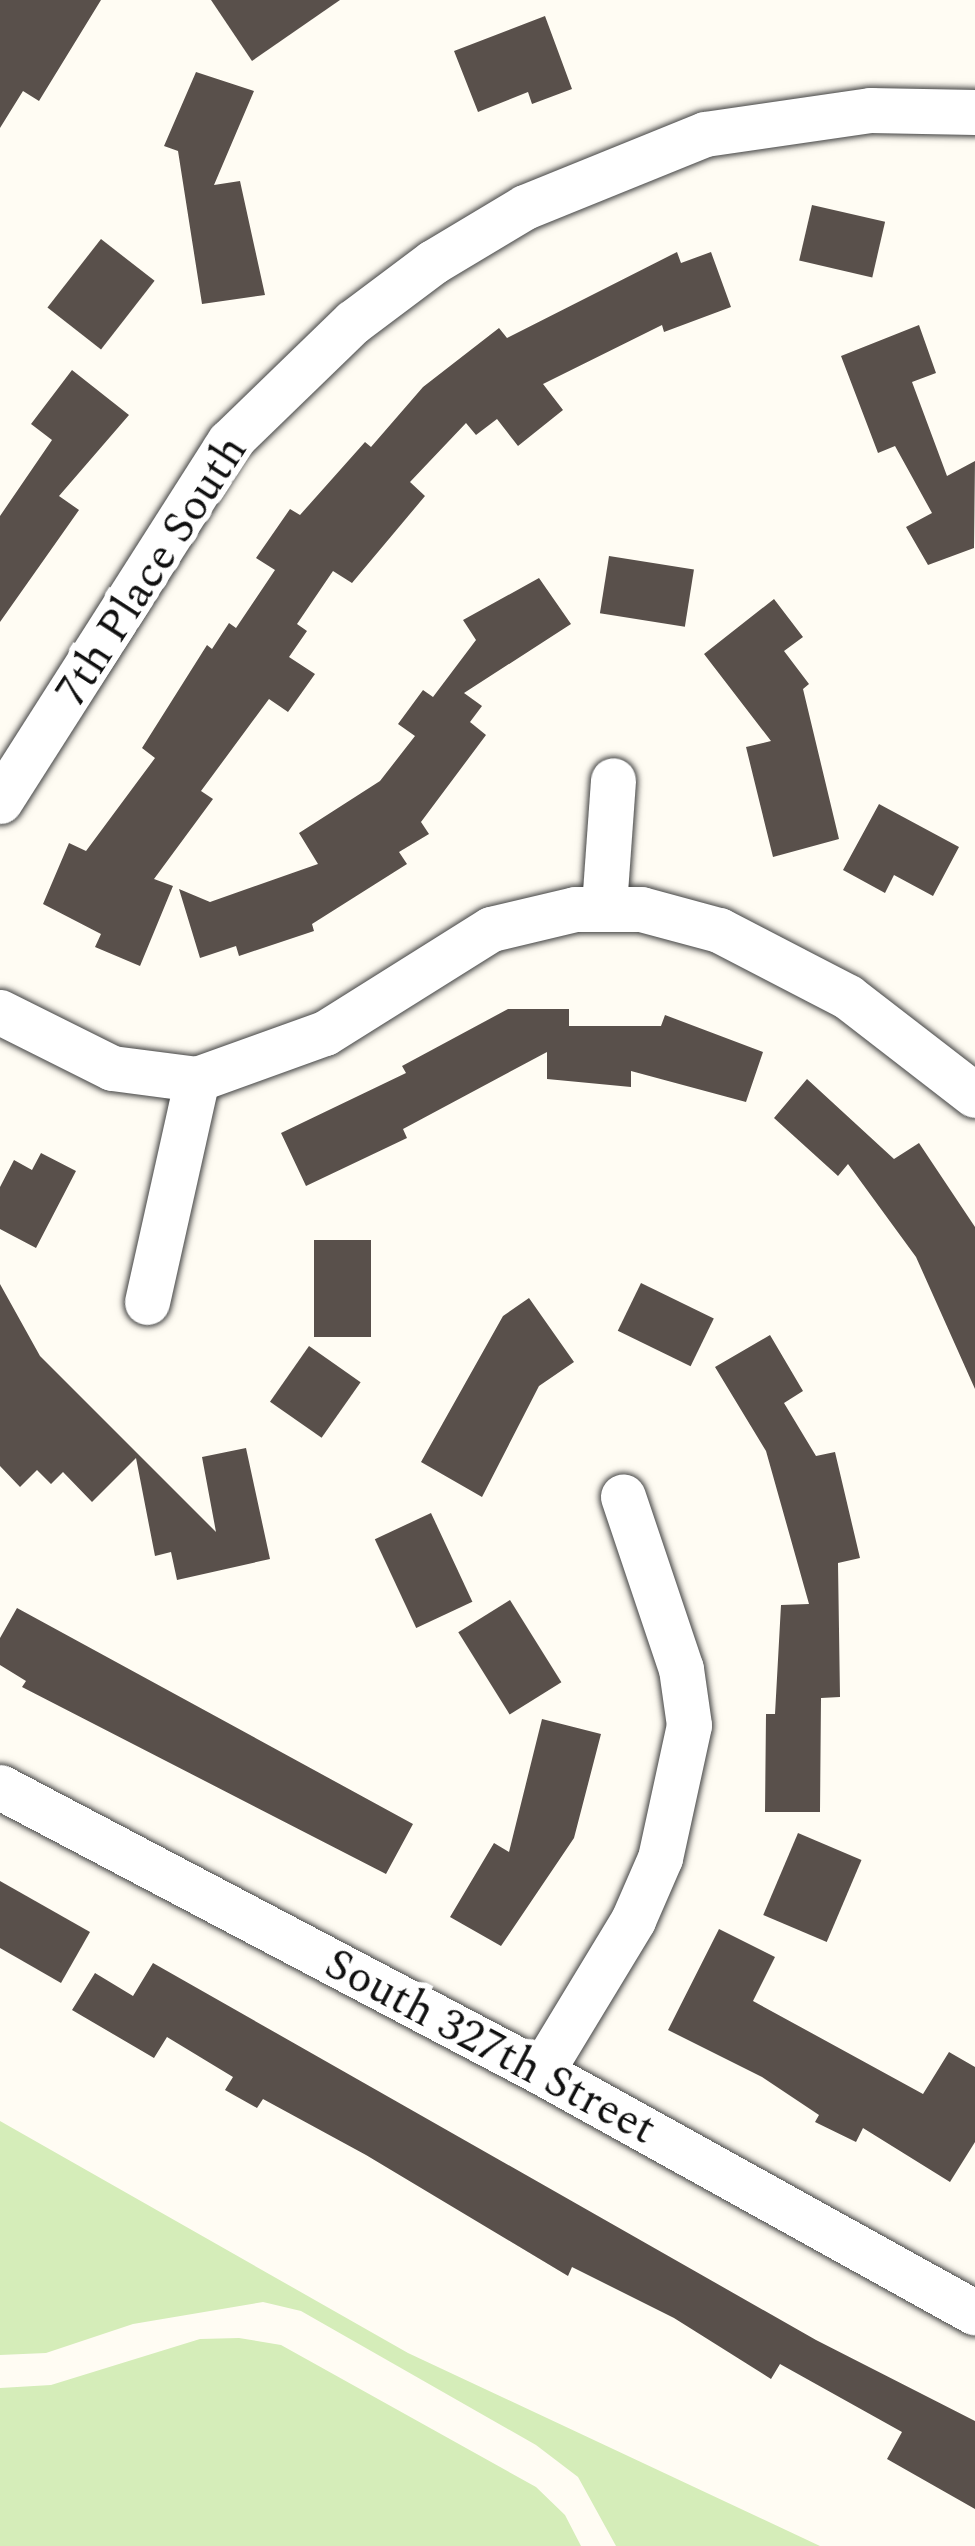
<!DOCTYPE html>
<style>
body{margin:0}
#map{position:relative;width:975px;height:2546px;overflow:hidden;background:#fffcf3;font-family:Spectral,serif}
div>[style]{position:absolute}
.green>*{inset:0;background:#d5edb9}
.building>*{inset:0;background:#59504b;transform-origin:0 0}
.roads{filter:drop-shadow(0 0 3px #434343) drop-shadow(0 0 3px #434343)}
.minor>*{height:45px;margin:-22.5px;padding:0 22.5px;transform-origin:22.5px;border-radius:22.5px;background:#fff}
span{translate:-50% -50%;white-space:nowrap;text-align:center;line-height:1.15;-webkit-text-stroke:12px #fff;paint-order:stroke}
.street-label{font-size:45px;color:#101010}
</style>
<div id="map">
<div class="green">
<i style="clip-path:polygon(0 2121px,408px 2353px,820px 2546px,616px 2546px,578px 2477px,536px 2445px,301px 2311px,263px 2302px,133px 2324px,46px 2353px,0 2355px)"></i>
<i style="clip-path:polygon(239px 2338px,281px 2345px,536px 2487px,565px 2515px,581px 2546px,0 2546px,0 2388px,51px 2385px,200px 2339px)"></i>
</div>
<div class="building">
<i style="clip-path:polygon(0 0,101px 0,39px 101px,23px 91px,0 128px)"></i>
<i style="clip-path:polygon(211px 0,340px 0,252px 61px)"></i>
<i style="clip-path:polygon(545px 16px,572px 89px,532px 104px,528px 92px,478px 112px,454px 51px)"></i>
<i style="clip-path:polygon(196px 72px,254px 91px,214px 185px,240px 181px,265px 295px,202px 304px,178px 151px,164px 146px)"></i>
<i style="left:812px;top:205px;width:75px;height:57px;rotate:13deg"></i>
<i style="left:101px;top:239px;width:68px;height:87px;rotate:38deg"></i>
<i style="clip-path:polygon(677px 252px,681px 263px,711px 252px,731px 307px,664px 332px,662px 325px,543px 384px,563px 410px,518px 446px,497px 419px,476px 435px,466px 423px,410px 482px,425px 496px,352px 583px,333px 571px,297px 624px,307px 631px,289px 657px,315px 674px,288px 712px,269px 699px,201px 791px,213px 799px,154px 879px,173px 886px,140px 966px,95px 947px,101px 934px,43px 904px,69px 843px,86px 851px,155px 758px,142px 748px,207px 645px,212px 649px,229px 623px,236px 628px,275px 570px,256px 558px,290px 509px,300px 515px,365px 442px,371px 447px,423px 387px,499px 328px,507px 338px)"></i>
<i style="clip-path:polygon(919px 325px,936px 373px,912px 382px,947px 476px,975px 461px,974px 548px,928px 565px,906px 527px,932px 513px,895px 446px,878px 453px,841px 356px)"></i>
<i style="clip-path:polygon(72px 370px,129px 415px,59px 496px,79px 510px,0 622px,0 516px,52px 440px,31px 424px)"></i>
<i style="left:609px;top:556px;width:86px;height:58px;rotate:9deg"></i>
<i style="clip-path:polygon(539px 578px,571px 624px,464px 693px,482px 706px,470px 722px,486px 735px,421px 822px,429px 834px,399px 852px,407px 864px,312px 924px,314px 931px,239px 956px,236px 946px,200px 958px,179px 889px,210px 902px,318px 864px,299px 833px,380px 781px,415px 736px,398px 724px,423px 690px,433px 697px,476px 640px,463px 620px)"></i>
<i style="clip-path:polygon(774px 599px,803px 637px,784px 651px,809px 684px,803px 689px,839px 839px,773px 857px,746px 747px,771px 741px,704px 654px)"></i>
<i style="clip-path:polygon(879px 804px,959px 847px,933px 896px,894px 875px,885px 893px,843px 870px)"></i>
<i style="clip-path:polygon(508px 1009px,569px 1009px,569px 1026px,661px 1026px,665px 1015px,763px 1052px,746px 1102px,631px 1071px,631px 1087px,547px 1079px,547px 1052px,403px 1129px,407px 1138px,306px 1186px,281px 1133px,406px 1073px,402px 1066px)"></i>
<i style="clip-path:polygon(807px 1079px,894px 1159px,919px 1143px,975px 1227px,975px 1389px,916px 1257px,848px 1164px,838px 1176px,774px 1118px)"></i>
<i style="clip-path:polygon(41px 1153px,76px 1171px,36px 1248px,0 1229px,0 1187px,14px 1160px,32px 1170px)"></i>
<i style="left:314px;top:1240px;width:57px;height:97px"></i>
<i style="left:641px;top:1283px;width:81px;height:53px;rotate:26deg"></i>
<i style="clip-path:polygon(0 1284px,40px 1356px,216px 1532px,202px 1457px,246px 1448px,270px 1559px,177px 1580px,171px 1552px,155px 1556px,136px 1458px,92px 1502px,63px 1472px,51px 1484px,37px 1470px,20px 1487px,0 1466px)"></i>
<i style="clip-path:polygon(529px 1298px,574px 1362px,539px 1386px,482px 1497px,421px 1462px,503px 1316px)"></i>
<i style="clip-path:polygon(770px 1335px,803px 1391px,784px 1403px,816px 1456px,835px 1452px,860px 1558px,838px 1563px,840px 1697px,821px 1698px,820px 1812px,765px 1812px,766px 1714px,775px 1714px,781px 1605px,809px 1604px,766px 1451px,715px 1367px)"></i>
<i style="left:309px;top:1346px;width:63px;height:68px;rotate:35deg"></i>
<i style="left:431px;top:1513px;width:98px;height:62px;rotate:65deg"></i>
<i style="left:510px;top:1600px;width:97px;height:61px;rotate:58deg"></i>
<i style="clip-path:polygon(17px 1608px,413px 1824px,386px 1874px,22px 1687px,26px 1681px,0 1665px,0 1638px)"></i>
<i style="clip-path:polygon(542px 1719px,601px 1734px,574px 1838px,501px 1946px,450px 1917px,494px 1843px,509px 1852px)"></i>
<i style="left:798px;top:1833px;width:69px;height:89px;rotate:23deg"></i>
<i style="clip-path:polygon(0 1881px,90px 1932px,61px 1983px,0 1948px)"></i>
<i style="clip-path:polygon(719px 1929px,775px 1957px,753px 2001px,923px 2094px,949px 2052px,975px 2067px,975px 2142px,950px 2182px,863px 2128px,856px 2142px,815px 2122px,819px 2115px,762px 2077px,668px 2030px)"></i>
<i style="clip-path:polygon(153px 1963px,816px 2340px,975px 2421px,975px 2509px,887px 2459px,902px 2432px,780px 2364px,771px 2379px,674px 2318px,572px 2267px,568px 2276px,366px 2155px,263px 2099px,257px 2108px,225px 2090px,233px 2077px,167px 2037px,154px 2058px,72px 2010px,95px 1973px,133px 1996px)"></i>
</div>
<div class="roads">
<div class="minor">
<i style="left:0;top:801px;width:426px;rotate:-57.5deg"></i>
<i style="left:229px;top:442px;width:173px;rotate:-44.1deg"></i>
<i style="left:353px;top:322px;width:100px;rotate:-36.9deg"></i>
<i style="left:433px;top:262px;width:107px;rotate:-30.9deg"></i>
<i style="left:525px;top:207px;width:194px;rotate:-22.1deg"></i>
<i style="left:705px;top:134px;width:167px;rotate:-8.3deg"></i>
<i style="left:870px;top:110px;width:105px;rotate:1.1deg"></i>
<i style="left:604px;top:906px;width:126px;rotate:-85.9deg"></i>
<i style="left:0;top:1012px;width:125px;rotate:26.6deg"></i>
<i style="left:112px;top:1068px;width:86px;rotate:7.4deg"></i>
<i style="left:197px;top:1079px;width:136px;rotate:-19.8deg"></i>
<i style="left:325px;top:1033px;width:196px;rotate:-32.1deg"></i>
<i style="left:491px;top:929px;width:86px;rotate:-13.4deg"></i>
<i style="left:575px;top:909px;width:66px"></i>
<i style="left:641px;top:909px;width:81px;rotate:15.1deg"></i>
<i style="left:719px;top:930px;width:145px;rotate:27.4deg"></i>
<i style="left:848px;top:997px;width:160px;rotate:37.7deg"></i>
<i style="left:147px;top:1302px;width:229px;rotate:-77.4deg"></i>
<i style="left:0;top:1787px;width:611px;rotate:27.78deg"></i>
<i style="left:541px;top:2072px;width:496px;rotate:29deg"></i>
<i style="left:541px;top:2072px;width:178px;rotate:-58.8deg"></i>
<i style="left:633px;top:1920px;width:68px;rotate:-66.5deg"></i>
<i style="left:660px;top:1858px;width:136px;rotate:-77.7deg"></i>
<i style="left:689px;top:1725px;width:57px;rotate:-98.1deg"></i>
<i style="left:681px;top:1669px;width:182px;rotate:-108.6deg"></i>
</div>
</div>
<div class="street-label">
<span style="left:152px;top:571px;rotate:-57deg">7th Place South</span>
<span style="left:490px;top:2047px;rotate:28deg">South 327th Street</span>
</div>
</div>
